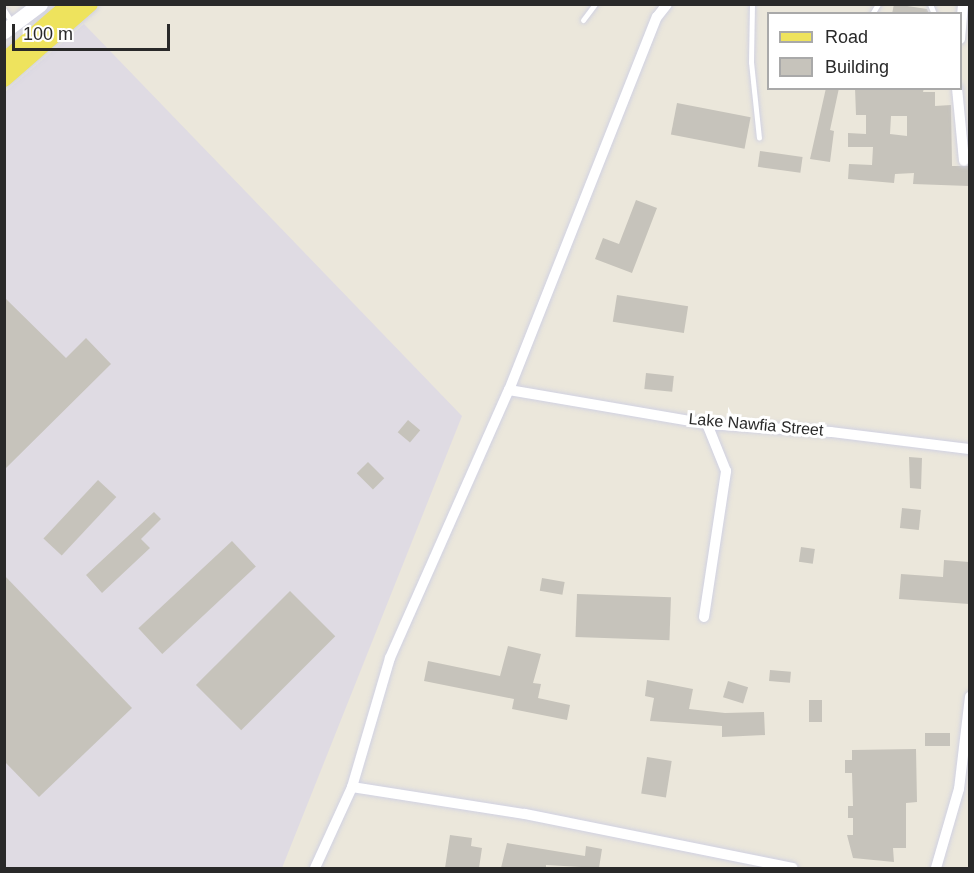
<!DOCTYPE html>
<style>
body{margin:0}
#map{position:relative;width:974px;height:873px;overflow:hidden;background:#ebe7db;font-family:Arial,sans-serif}
div>[style]{position:absolute}
.industrial>*{inset:0;background:#dfdbe3}
.building>*{inset:0;background:#c6c3bb;transform-origin:0 0}
.roads{filter:drop-shadow(0 0 2px #d0d1e2) drop-shadow(0 0 2px #d0d1e2)}
.lane>*{height:5px;margin:-2.5px;padding:0 2.5px;transform-origin:2.5px;border-radius:2.5px;background:#fff}
.street>*{height:10px;margin:-5px;padding:0 5px;transform-origin:5px;border-radius:5px;background:#fff}
.secondary>*{height:15px;margin:-7.5px;padding:0 7.5px;transform-origin:7.5px;border-radius:7.5px;background:#fff}
.primary>*{height:16px;margin:-8px;padding:0 8px;transform-origin:8px;border-radius:8px;background:#eee35d}
span{translate:-50% -50%;white-space:nowrap;text-align:center;line-height:1.15;-webkit-text-stroke:6px #fff;paint-order:stroke}
.street-label{font-size:16px;color:#292929}
.frame{position:absolute;inset:0;border:6px solid #292929;pointer-events:none}
.legend{position:absolute;left:767px;top:12px;width:195px;height:78px;box-sizing:border-box;background:#fff;border:2px solid #a9a9a9;margin:0;padding:8px 10px;list-style:none;font-size:18px;color:#292929}
.legend li{display:flex;align-items:center;gap:12px;height:30px}
.legend b{width:30px;border:2px solid #a9a9a9}
.scale{position:absolute;left:12px;top:24px;width:158px;height:27px;box-sizing:border-box;border:3px solid #292929;border-top:0;padding-left:8px;font-size:18px;line-height:21px;white-space:nowrap;color:#292929;-webkit-text-stroke:4px #fff;paint-order:stroke}
</style>
<div id="map">
<div class="industrial">
<i style="clip-path:polygon(84px 24px,462px 416px,282px 868px,5px 868px,4px 93px)"></i>
</div>
<div class="building">
<i style="clip-path:polygon(894px 4px,927px 9px,929px 14px,892px 14px)"></i>
<i style="clip-path:polygon(826px 88px,839px 88px,830px 130px,834px 131px,830px 162px,810px 159px)"></i>
<i style="clip-path:polygon(evenodd,855px 88px,924px 88px,923px 92px,935px 92px,935px 106px,951px 105px,952px 166px,969px 166px,969px 186px,913px 184px,914px 173px,895px 174px,894px 183px,848px 179px,849px 164px,872px 165px,873px 147px,848px 147px,848px 133px,866px 134px,866px 115px,856px 115px,855px 88px,891px 116px,907px 116px,907px 136px,890px 134px,891px 116px)"></i>
<i style="left:677px;top:103px;width:75px;height:32px;rotate:11deg"></i>
<i style="left:760px;top:151px;width:43px;height:16px;rotate:8deg"></i>
<i style="clip-path:polygon(636px 200px,657px 208px,632px 273px,595px 259px,603px 238px,619px 244px)"></i>
<i style="left:617px;top:295px;width:72px;height:27px;rotate:9deg"></i>
<i style="clip-path:polygon(4px 297px,66px 358px,86px 338px,111px 364px,4px 470px)"></i>
<i style="left:646px;top:373px;width:28px;height:16px;rotate:6deg"></i>
<i style="left:408px;top:420px;width:16px;height:16px;rotate:40deg"></i>
<i style="clip-path:polygon(909px 457px,922px 458px,921px 489px,910px 488px)"></i>
<i style="left:368px;top:462px;width:23px;height:16px;rotate:45deg"></i>
<i style="left:98px;top:480px;width:25px;height:80px;rotate:43deg"></i>
<i style="left:902px;top:508px;width:19px;height:20px;rotate:6deg"></i>
<i style="clip-path:polygon(154px 512px,161px 519px,141px 539px,150px 548px,102px 593px,86px 575px)"></i>
<i style="left:232px;top:541px;width:35px;height:128px;rotate:47deg"></i>
<i style="left:801px;top:547px;width:14px;height:15px;rotate:8deg"></i>
<i style="clip-path:polygon(944px 560px,969px 562px,969px 604px,899px 599px,901px 574px,943px 577px)"></i>
<i style="clip-path:polygon(4px 575px,132px 708px,39px 797px,4px 761px)"></i>
<i style="left:542px;top:578px;width:23px;height:13px;rotate:10deg"></i>
<i style="left:290px;top:591px;width:64px;height:133px;rotate:45deg"></i>
<i style="left:577px;top:594px;width:94px;height:43px;rotate:2deg"></i>
<i style="clip-path:polygon(508px 646px,541px 654px,533px 683px,541px 684px,538px 698px,570px 705px,567px 720px,512px 709px,514px 699px,424px 681px,428px 661px,500px 676px)"></i>
<i style="left:770px;top:670px;width:21px;height:11px;rotate:5deg"></i>
<i style="clip-path:polygon(647px 680px,693px 689px,689px 709px,725px 713px,764px 712px,765px 735px,722px 737px,722px 726px,650px 721px,654px 698px,645px 696px)"></i>
<i style="left:728px;top:681px;width:21px;height:17px;rotate:17deg"></i>
<i style="left:809px;top:700px;width:13px;height:22px"></i>
<i style="left:925px;top:733px;width:25px;height:13px"></i>
<i style="clip-path:polygon(916px 749px,917px 802px,906px 803px,906px 848px,893px 848px,894px 862px,853px 858px,847px 835px,853px 835px,853px 818px,848px 818px,848px 806px,853px 806px,852px 773px,845px 773px,845px 760px,852px 760px,852px 750px)"></i>
<i style="left:647px;top:757px;width:25px;height:37px;rotate:9deg"></i>
<i style="clip-path:polygon(450px 835px,472px 838px,471px 846px,482px 848px,479px 868px,445px 868px)"></i>
<i style="clip-path:polygon(507px 843px,585px 856px,586px 846px,602px 849px,599px 868px,546px 865px,546px 868px,501px 868px)"></i>
</div>
<div class="roads">
<div class="lane">
<i style="left:752px;top:4px;width:58px;rotate:91deg"></i>
<i style="left:751px;top:62px;width:76px;rotate:84deg"></i>
<i style="left:930px;top:4px;width:11px;rotate:68deg"></i>
<i style="left:4px;top:10px;width:17px;rotate:57deg"></i>
<i style="left:872px;top:14px;width:12px;rotate:-59deg"></i>
<i style="left:583px;top:20px;width:20px;rotate:-53deg"></i>
</div>
<div class="street">
<i style="left:960px;top:39px;width:35px;rotate:-85deg"></i>
<i style="left:957px;top:88px;width:73px;rotate:84.5deg"></i>
<i style="left:509px;top:390px;width:201px;rotate:9.7deg"></i>
<i style="left:707px;top:424px;width:124px;rotate:3.7deg"></i>
<i style="left:831px;top:432px;width:140px;rotate:7deg"></i>
<i style="left:704px;top:617px;width:148px;rotate:-81.4deg"></i>
<i style="left:726px;top:471px;width:51px;rotate:-112deg"></i>
<i style="left:352px;top:787px;width:175px;rotate:8.9deg"></i>
<i style="left:525px;top:814px;width:273px;rotate:11.4deg"></i>
<i style="left:315px;top:868px;width:89px;rotate:-65.4deg"></i>
<i style="left:352px;top:787px;width:134px;rotate:-73.6deg"></i>
<i style="left:390px;top:658px;width:293px;rotate:-66.1deg"></i>
<i style="left:509px;top:390px;width:401px;rotate:-68.4deg"></i>
<i style="left:657px;top:17px;width:16px;rotate:-52deg"></i>
<i style="left:936px;top:868px;width:82px;rotate:-73.8deg"></i>
<i style="left:959px;top:789px;width:93px;rotate:-83.2deg"></i>
</div>
<div class="secondary">
<i style="left:4px;top:31px;width:45px;rotate:-36.9deg"></i>
</div>
<div class="primary">
<i style="left:4px;top:61px;width:87px;rotate:-40.8deg"></i>
<i style="left:4px;top:79px;width:114px;rotate:-41.1deg"></i>
</div>
</div>
<div class="street-label">
<span style="left:756px;top:425px;rotate:5deg">Lake Nawfia Street</span>
</div>
<div class="frame"></div>
<ul class="legend">
<li><b style="height:8px;background:#eee35d"></b>Road</li>
<li><b style="height:16px;background:#c6c3bb"></b>Building</li>
</ul>
<div class="scale">100 m</div>
</div>
